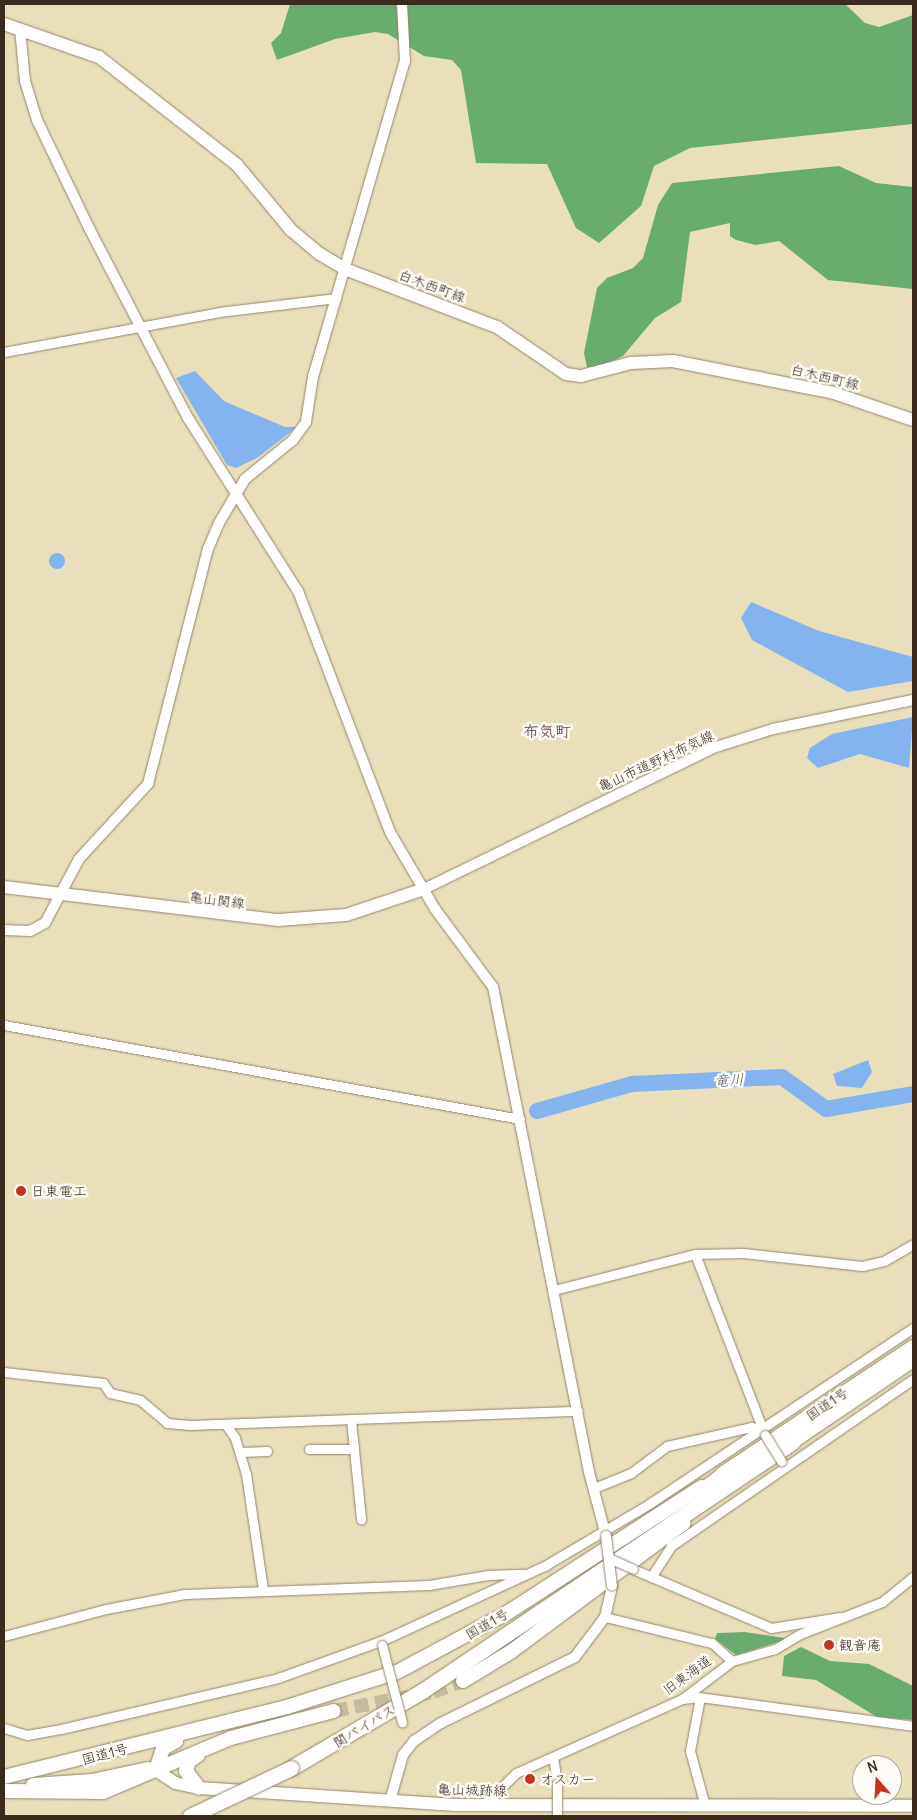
<!DOCTYPE html>
<meta charset="utf-8">
<style>
body{margin:0}
#map{position:relative;width:917px;height:1820px;overflow:hidden;background:#eadfbb;font-family:Delius,"Klee One",sans-serif}
div>[style]{position:absolute}
.forest>*{inset:0;background:#68ac70}
.water>*{inset:0;background:#84b4ef}
.round{border-radius:50%}
.river>*{height:16px;margin:-8px;padding:0 8px;transform-origin:8px;border-radius:8px;background:#84b4ef}
.trunk-tunnel>*{height:14px;margin-top:-7px;transform-origin:0;background:repeating-linear-gradient(90deg,#c7bb9c 0 14px,transparent 0 21px)}
.roads{filter:drop-shadow(0 0 1px #92846c) drop-shadow(0 0 1px #92846c)}
.minor>*{height:9px;margin:-4.5px;padding:0 4.5px;transform-origin:4.5px;border-radius:4.5px;background:#fff}
.tertiary>*{height:10px;margin:-5px;padding:0 5px;transform-origin:5px;border-radius:5px;background:#fff}
.secondary>*{height:12px;margin:-6px;padding:0 6px;transform-origin:6px;border-radius:6px;background:#fff}
.trunk>*{height:14px;margin:-7px;padding:0 7px;transform-origin:7px;border-radius:7px;background:#fff}
.motorway>*{height:15px;margin:-7.5px;padding:0 7.5px;transform-origin:7.5px;border-radius:7.5px;background:#fff}
.bridges{filter:drop-shadow(0 0 1px #92846c) drop-shadow(0 0 1px #92846c)}
.minor-bridge>*{height:9px;margin:-4.5px;padding:0 4.5px;transform-origin:4.5px;border-radius:4.5px;background:#fff}
.tertiary-bridge>*{height:10px;margin:-5px;padding:0 5px;transform-origin:5px;border-radius:5px;background:#fff}
.motorway-bridge>*{height:15px;margin:-7.5px;padding:0 7.5px;transform-origin:7.5px;border-radius:7.5px;background:#fff}
.dots>*{width:14px;height:14px;translate:-50% -50%;box-sizing:border-box;border:2px solid #fdfcf7;border-radius:50%}
span{translate:-50% -50%;white-space:nowrap;text-align:center;line-height:1.15;-webkit-text-stroke:5px #fdfcf7;paint-order:stroke}
.street-label{font-size:14px;color:#3b2a1e}
.poi-label{font-size:14px;color:#3b2a1e}
.left{translate:0 -50%;text-align:left}
.water-label{font-size:15px;color:#555a67;font-style:italic}
.quarter-label{font-size:16px;color:#755256;font-weight:700}
.frame{position:absolute;inset:0;border:5px solid #3b2a1e;pointer-events:none}
.north{position:absolute;left:852px;top:1755px;width:50px;height:50px;box-sizing:border-box;background:#fdfcf7;border:1px solid #afa8a0;border-radius:50%;rotate:341deg;font-size:14px;font-weight:700;line-height:20px;text-align:center;color:#3b2a1e}
.north::after{content:'';display:block;margin:auto;width:18px;height:22px;background:#c8321e;clip-path:polygon(50% 0,100% 100%,50% 72%,0 100%)}
</style>
<div id="map">
<div class="forest">
<i style="clip-path:polygon(290px 4px,845px 4px,865px 23px,879px 27px,913px 15px,913px 124px,690px 148px,654px 166px,641px 206px,599px 243px,576px 228px,547px 164px,476px 163px,461px 70px,452px 60px,424px 56px,388px 34px,375px 32px,335px 39px,277px 60px,271px 43px,281px 33px)"></i>
<i style="clip-path:polygon(839px 166px,876px 183px,913px 187px,913px 289px,828px 280px,779px 241px,756px 245px,736px 240px,730px 236px,730px 223px,690px 232px,681px 302px,655px 318px,623px 356px,598px 368px,587px 367px,584px 353px,597px 288px,607px 278px,633px 268px,643px 258px,658px 205px,672px 183px)"></i>
<i style="clip-path:polygon(745px 1632px,784px 1638px,785px 1640px,736px 1655px,715px 1639px,717px 1633px)"></i>
<i style="clip-path:polygon(801px 1647px,830px 1661px,869px 1664px,913px 1686px,913px 1720px,877px 1717px,816px 1680px,782px 1676px,784px 1656px)"></i>
</div>
<div class="water">
<i style="clip-path:polygon(195px 371px,224px 401px,285px 427px,297px 427px,257px 458px,236px 468px,227px 465px,176px 378px)"></i>
<i class="round" style="left:49px;top:553px;width:16px;height:16px"></i>
<i style="clip-path:polygon(751px 602px,819px 631px,913px 657px,913px 681px,848px 692px,752px 640px,741px 618px)"></i>
<i style="clip-path:polygon(913px 717px,909px 768px,860px 754px,818px 768px,807px 758px,810px 748px,832px 734px)"></i>
<i style="clip-path:polygon(868px 1060px,872px 1072px,862px 1088px,837px 1086px,833px 1074px)"></i>
</div>
<div class="river">
<i style="left:537px;top:1111px;width:99px;rotate:-15.9deg"></i>
<i style="left:632px;top:1084px;width:150px;rotate:-2.7deg"></i>
<i style="left:782px;top:1077px;width:54px;rotate:36deg"></i>
<i style="left:826px;top:1109px;width:88px;rotate:-9.8deg"></i>
</div>
<div class="trunk-tunnel">
<i style="left:334px;top:1711px;width:101px;rotate:-10.9deg"></i>
<i style="left:433px;top:1692px;width:32px;rotate:-20deg"></i>
</div>
<div class="roads">
<div class="minor">
<i style="left:4px;top:352px;width:219px;rotate:-10.5deg"></i>
<i style="left:219px;top:312px;width:118px;rotate:-6.8deg"></i>
<i style="left:4px;top:1025px;width:524px;rotate:10.32deg"></i>
<i style="left:695px;top:1254px;width:192px;rotate:68.9deg"></i>
<i style="left:554px;top:1290px;width:146px;rotate:-14.3deg"></i>
<i style="left:695px;top:1254px;width:48px;rotate:-1.2deg"></i>
<i style="left:743px;top:1253px;width:120px;rotate:6.2deg"></i>
<i style="left:862px;top:1266px;width:23px;rotate:-13deg"></i>
<i style="left:884px;top:1261px;width:34px;rotate:-30deg"></i>
<i style="left:4px;top:1372px;width:100px;rotate:6.3deg"></i>
<i style="left:103px;top:1383px;width:12px;rotate:55deg"></i>
<i style="left:110px;top:1393px;width:31px;rotate:13deg"></i>
<i style="left:140px;top:1400px;width:35px;rotate:40deg"></i>
<i style="left:167px;top:1423px;width:23px;rotate:5deg"></i>
<i style="left:190px;top:1425px;width:388px;rotate:-2.1deg"></i>
<i style="left:351px;top:1420px;width:100px;rotate:84.2deg"></i>
<i style="left:226px;top:1425px;width:16px;rotate:55deg"></i>
<i style="left:235px;top:1438px;width:38px;rotate:73deg"></i>
<i style="left:246px;top:1474px;width:116px;rotate:81.6deg"></i>
<i style="left:309px;top:1449px;width:45px"></i>
<i style="left:240px;top:1452px;width:27px;rotate:-2deg"></i>
<i style="left:594px;top:1488px;width:40px;rotate:-22deg"></i>
<i style="left:631px;top:1473px;width:45px;rotate:-36.9deg"></i>
<i style="left:667px;top:1446px;width:86px;rotate:-12.7deg"></i>
<i style="left:751px;top:1427px;width:11px;rotate:10deg"></i>
<i style="left:633px;top:1569px;width:150px;rotate:23.1deg"></i>
<i style="left:771px;top:1628px;width:70px;rotate:-9.1deg"></i>
<i style="left:651px;top:1577px;width:37px;rotate:-57deg"></i>
<i style="left:671px;top:1546px;width:294px;rotate:-34.6deg"></i>
<i style="left:605px;top:1617px;width:110px;rotate:13.7deg"></i>
<i style="left:712px;top:1643px;width:27px;rotate:42deg"></i>
<i style="left:4px;top:1636px;width:106px;rotate:-14.8deg"></i>
<i style="left:106px;top:1609px;width:80px;rotate:-10.8deg"></i>
<i style="left:185px;top:1594px;width:244px;rotate:-2.1deg"></i>
<i style="left:429px;top:1585px;width:60px;rotate:-9.6deg"></i>
<i style="left:488px;top:1575px;width:35px;rotate:-2deg"></i>
<i style="left:700px;top:1697px;width:55px;rotate:100.5deg"></i>
<i style="left:690px;top:1751px;width:57px;rotate:74.7deg"></i>
<i style="left:682px;top:1699px;width:17px;rotate:-7deg"></i>
<i style="left:699px;top:1697px;width:216px;rotate:7.7deg"></i>
<i style="left:4px;top:1728px;width:24px;rotate:17deg"></i>
<i style="left:27px;top:1735px;width:35px;rotate:-10deg"></i>
<i style="left:61px;top:1729px;width:223px;rotate:-13.2deg"></i>
<i style="left:278px;top:1678px;width:109px;rotate:-19.8deg"></i>
<i style="left:381px;top:1641px;width:182px;rotate:-24.7deg"></i>
<i style="left:546px;top:1565px;width:120px;rotate:-30.6deg"></i>
<i style="left:649px;top:1504px;width:317px;rotate:-33.7deg"></i>
<i style="left:553px;top:1757px;width:26px;rotate:81deg"></i>
<i style="left:483px;top:1806px;width:47px;rotate:-45deg"></i>
<i style="left:516px;top:1773px;width:182px;rotate:-24deg"></i>
<i style="left:682px;top:1699px;width:63px;rotate:-37.2deg"></i>
<i style="left:732px;top:1661px;width:45px;rotate:-15.6deg"></i>
<i style="left:775px;top:1649px;width:29px;rotate:-31deg"></i>
<i style="left:800px;top:1634px;width:88px;rotate:-21.3deg"></i>
<i style="left:882px;top:1602px;width:40px;rotate:-39deg"></i>
</div>
<div class="tertiary">
<i style="left:20px;top:29px;width:52px;rotate:84.5deg"></i>
<i style="left:25px;top:81px;width:41px;rotate:72.9deg"></i>
<i style="left:37px;top:120px;width:122px;rotate:64.3deg"></i>
<i style="left:90px;top:230px;width:212px;rotate:62.5deg"></i>
<i style="left:188px;top:418px;width:205px;rotate:57.6deg"></i>
<i style="left:298px;top:591px;width:258px;rotate:69.1deg"></i>
<i style="left:390px;top:832px;width:89px;rotate:59.7deg"></i>
<i style="left:435px;top:909px;width:97px;rotate:53.4deg"></i>
<i style="left:493px;top:987px;width:494px;rotate:78.8deg"></i>
<i style="left:589px;top:1472px;width:66px;rotate:75.1deg"></i>
<i style="left:424px;top:889px;width:322px;rotate:-26deg"></i>
<i style="left:713px;top:748px;width:63px;rotate:-17.6deg"></i>
<i style="left:773px;top:729px;width:143px;rotate:-11.7deg"></i>
<i style="left:4px;top:930px;width:26px;rotate:2deg"></i>
<i style="left:30px;top:931px;width:17px;rotate:-28deg"></i>
<i style="left:45px;top:923px;width:72px;rotate:-62deg"></i>
<i style="left:79px;top:859px;width:102px;rotate:-47.4deg"></i>
<i style="left:148px;top:784px;width:243px;rotate:-75.7deg"></i>
<i style="left:208px;top:549px;width:28px;rotate:-67deg"></i>
<i style="left:219px;top:523px;width:51px;rotate:-59.4deg"></i>
<i style="left:245px;top:479px;width:62px;rotate:-39.1deg"></i>
<i style="left:293px;top:440px;width:22px;rotate:-54deg"></i>
<i style="left:306px;top:422px;width:46px;rotate:-81.2deg"></i>
<i style="left:313px;top:377px;width:329px;rotate:-73.8deg"></i>
<i style="left:405px;top:61px;width:57px;rotate:-93deg"></i>
<i style="left:390px;top:1801px;width:48px;rotate:-74.2deg"></i>
<i style="left:403px;top:1755px;width:18px;rotate:-52deg"></i>
<i style="left:414px;top:1741px;width:32px;rotate:-34deg"></i>
<i style="left:441px;top:1723px;width:149px;rotate:-26.2deg"></i>
<i style="left:575px;top:1657px;width:50px;rotate:-53.1deg"></i>
<i style="left:605px;top:1617px;width:32px;rotate:-77deg"></i>
</div>
<div class="secondary">
<i style="left:4px;top:24px;width:101px;rotate:19.2deg"></i>
<i style="left:99px;top:57px;width:175px;rotate:38deg"></i>
<i style="left:237px;top:165px;width:85px;rotate:50.3deg"></i>
<i style="left:291px;top:230px;width:38px;rotate:40deg"></i>
<i style="left:320px;top:254px;width:29px;rotate:31deg"></i>
<i style="left:345px;top:269px;width:163px;rotate:20.9deg"></i>
<i style="left:497px;top:327px;width:83px;rotate:34.3deg"></i>
<i style="left:566px;top:374px;width:15px;rotate:8deg"></i>
<i style="left:581px;top:376px;width:52px;rotate:-14.6deg"></i>
<i style="left:631px;top:363px;width:42px;rotate:-2.7deg"></i>
<i style="left:673px;top:361px;width:164px;rotate:11.2deg"></i>
<i style="left:834px;top:393px;width:83px;rotate:18.9deg"></i>
<i style="left:4px;top:887px;width:276px;rotate:6.9deg"></i>
<i style="left:278px;top:920px;width:68px;rotate:-4.2deg"></i>
<i style="left:346px;top:915px;width:82px;rotate:-18.4deg"></i>
<i style="left:156px;top:1770px;width:23px;rotate:34deg"></i>
<i style="left:175px;top:1783px;width:25px;rotate:12deg"></i>
<i style="left:199px;top:1788px;width:257px;rotate:3.8deg"></i>
<i style="left:455px;top:1805px;width:458px;rotate:0.1deg"></i>
</div>
<div class="trunk">
<i style="left:783px;top:1448px;width:157px;rotate:-34.1deg"></i>
<i style="left:722px;top:1474px;width:229px;rotate:-33.6deg"></i>
<i style="left:463px;top:1681px;width:57px;rotate:-31.5deg"></i>
<i style="left:512px;top:1651px;width:214px;rotate:-36.7deg"></i>
<i style="left:198px;top:1755px;width:11px;rotate:146deg"></i>
<i style="left:189px;top:1761px;width:10px;rotate:107deg"></i>
<i style="left:186px;top:1771px;width:21px;rotate:53deg"></i>
<i style="left:156px;top:1770px;width:23px;rotate:-72deg"></i>
<i style="left:163px;top:1748px;width:15px;rotate:-28deg"></i>
<i style="left:4px;top:1777px;width:292px;rotate:-13.9deg"></i>
<i style="left:287px;top:1707px;width:115px;rotate:-17.7deg"></i>
<i style="left:397px;top:1672px;width:125px;rotate:-28.2deg"></i>
<i style="left:507px;top:1613px;width:232px;rotate:-32.9deg"></i>
<i style="left:33px;top:1785px;width:59px;rotate:-3.9deg"></i>
<i style="left:92px;top:1781px;width:57px;rotate:-12.1deg"></i>
<i style="left:4px;top:1791px;width:99px;rotate:0.6deg"></i>
<i style="left:103px;top:1792px;width:139px;rotate:-22.9deg"></i>
<i style="left:231px;top:1738px;width:106px;rotate:-14.7deg"></i>
</div>
<div class="motorway">
<i style="left:695px;top:1496px;width:46px;rotate:-37.9deg"></i>
<i style="left:291px;top:1768px;width:152px;rotate:-30.4deg"></i>
<i style="left:422px;top:1691px;width:446px;rotate:-33.9deg"></i>
</div>
</div>
<div class="bridges">
<div class="minor-bridge">
<i style="left:765px;top:1435px;width:31px;rotate:58deg"></i>
<i style="left:611px;top:1559px;width:24px;rotate:24deg"></i>
<i style="left:382px;top:1645px;width:80px;rotate:75.4deg"></i>
<i style="left:557px;top:1783px;width:33px;rotate:90deg"></i>
</div>
<div class="tertiary-bridge">
<i style="left:606px;top:1536px;width:50px;rotate:83.2deg"></i>
</div>
<div class="motorway-bridge">
<i style="left:190px;top:1816px;width:112px;rotate:-25.4deg"></i>
</div>
</div>
<div class="dots">
<i style="left:21px;top:1191px;background:#c8321e"></i>
<i style="left:829px;top:1645px;background:#c8321e"></i>
<i style="left:530px;top:1779px;background:#c8321e"></i>
</div>
<div class="street-label">
<span style="left:432px;top:286px;rotate:20deg">白木西町線</span>
<span style="left:825px;top:377px;rotate:13deg">白木西町線</span>
<span style="left:656px;top:761px;rotate:-25deg">亀山市道野村布気線</span>
<span style="left:217px;top:900px;rotate:7deg">亀山関線</span>
<span style="left:827px;top:1404px;rotate:-34deg">国道1号</span>
<span style="left:487px;top:1624px;rotate:-30deg">国道1号</span>
<span style="left:687px;top:1675px;rotate:-36deg">旧東海道</span>
<span style="left:364px;top:1726px;rotate:-31deg">関バイパス</span>
<span style="left:105px;top:1754px;rotate:-15deg">国道1号</span>
<span style="left:472px;top:1790px;rotate:1deg">亀山城跡線</span>
</div>
<div class="poi-label">
<span class="left" style="left:31px;top:1191px">日東電工</span>
<span class="left" style="left:839px;top:1645px">観音庵</span>
<span class="left" style="left:540px;top:1779px">オスカー</span>
</div>
<div class="water-label">
<span style="left:729px;top:1080px;rotate:-3deg">竜川</span>
</div>
<div class="quarter-label">
<span style="left:547px;top:731px">布気町</span>
</div>
<div class="frame"></div>
<div class="north">N</div>
</div>
